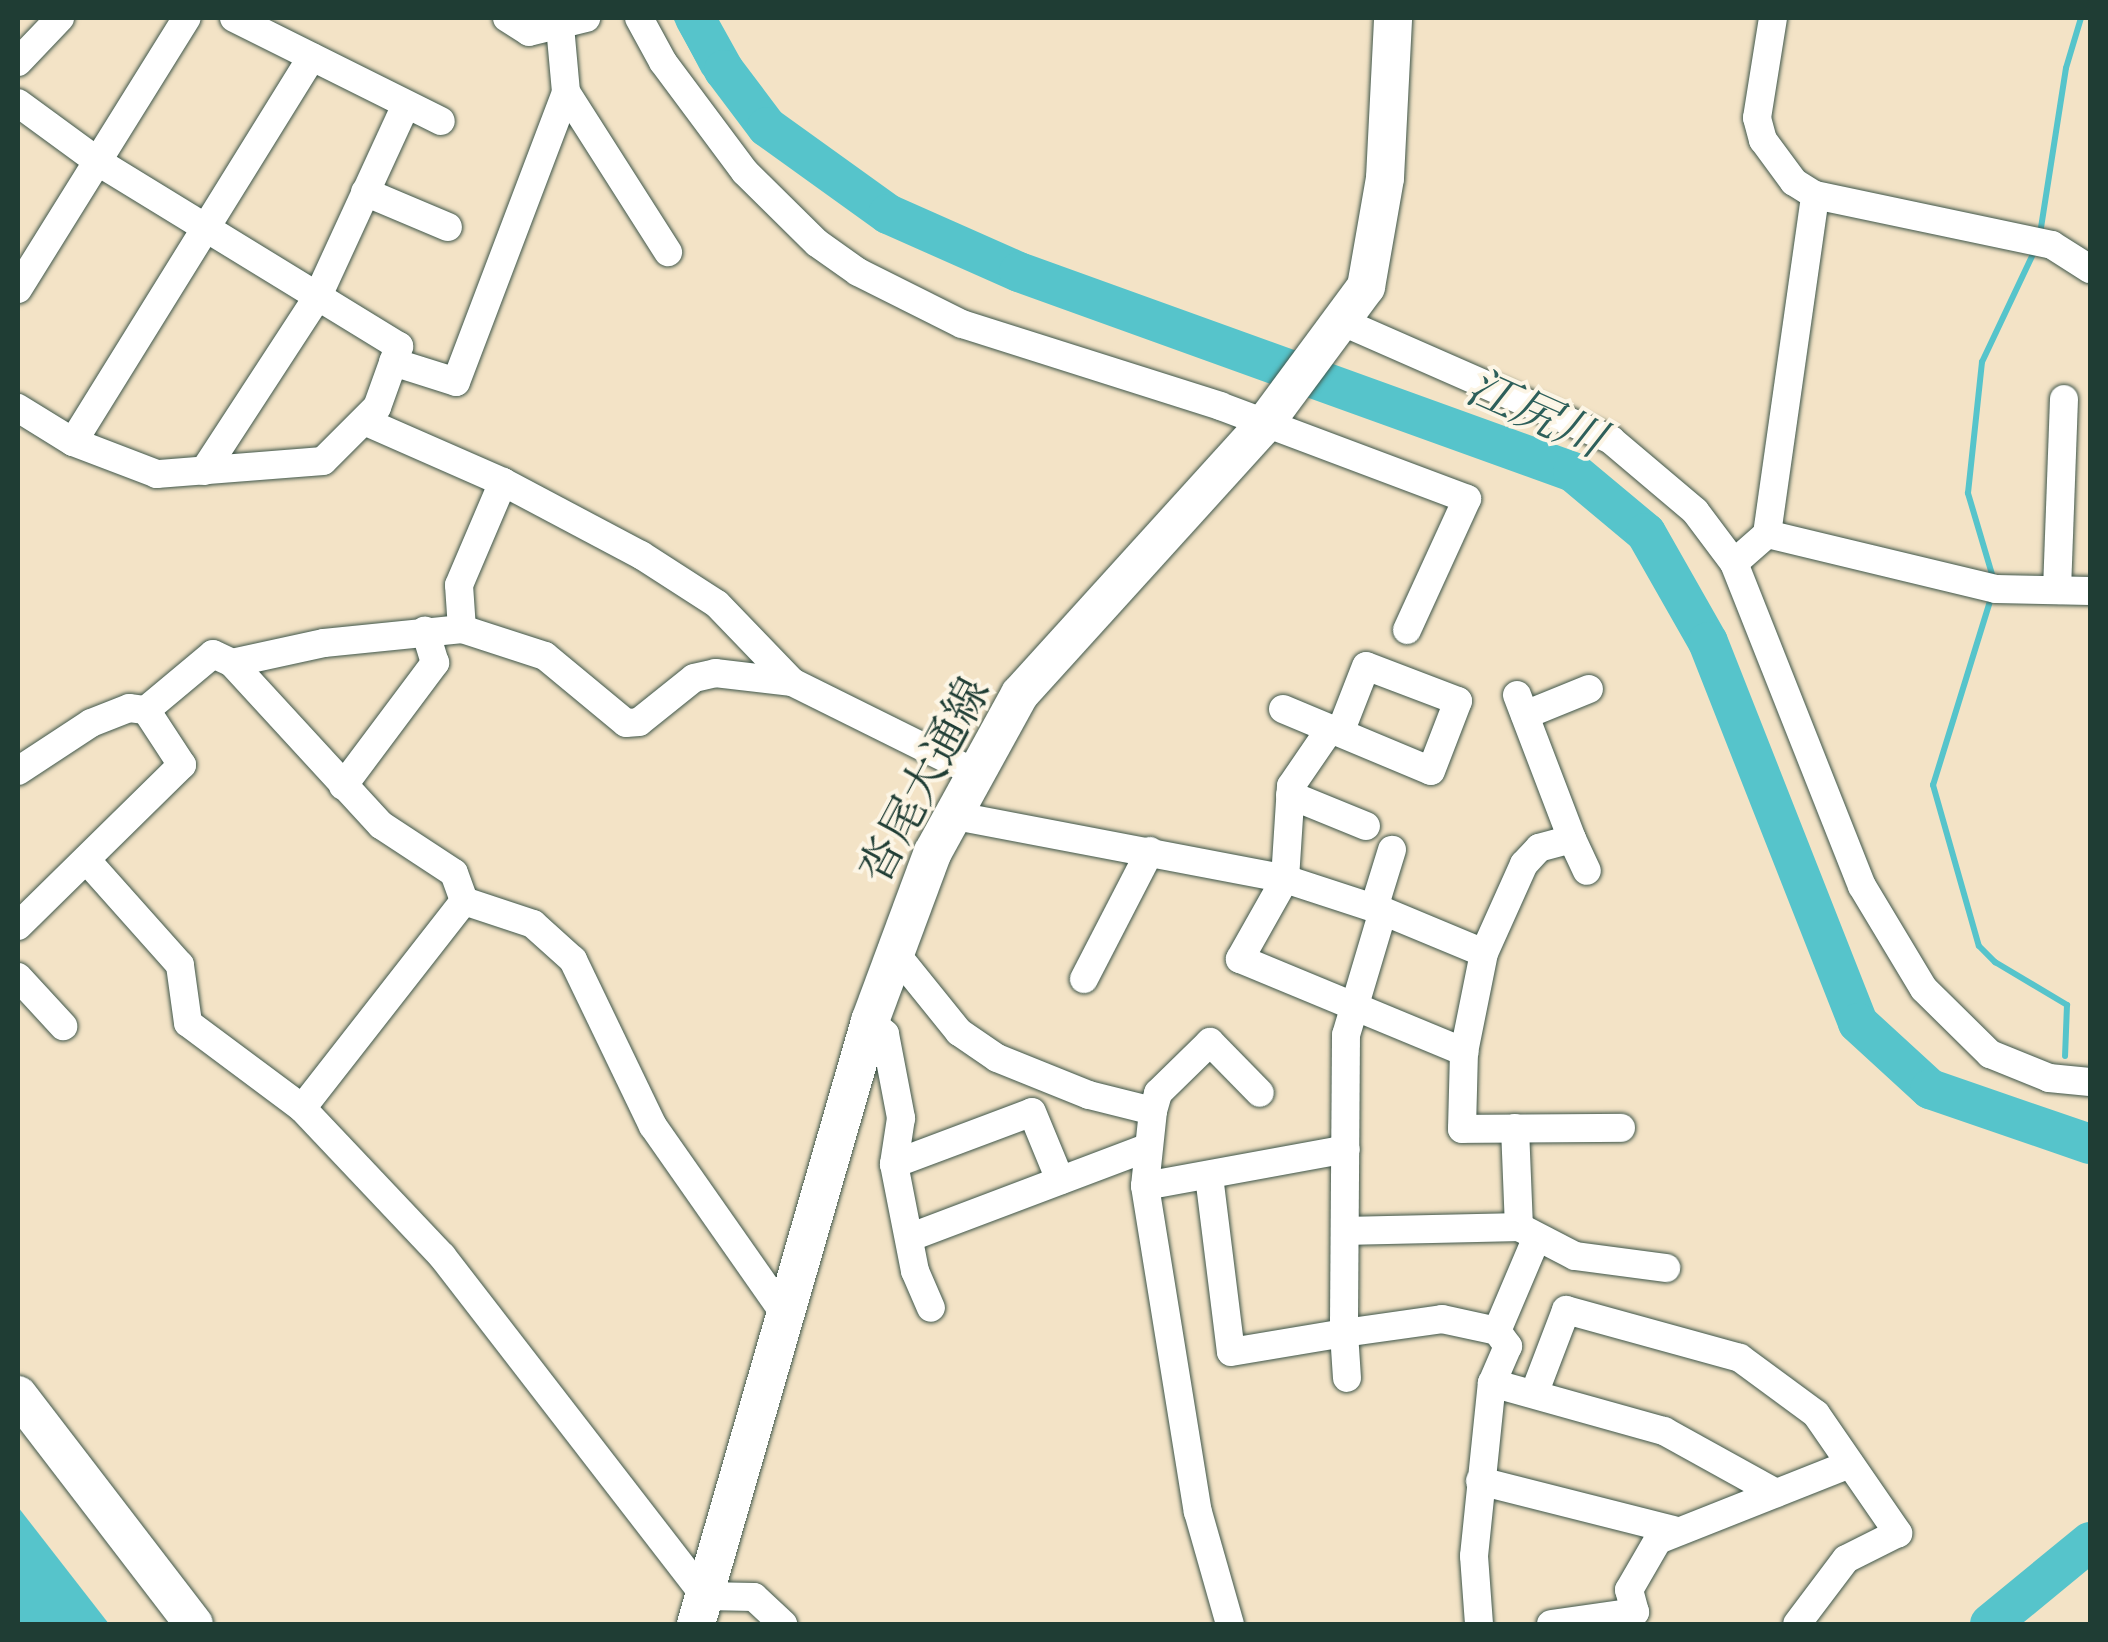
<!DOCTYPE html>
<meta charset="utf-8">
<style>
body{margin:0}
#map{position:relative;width:2108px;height:1642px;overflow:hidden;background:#f3e3c6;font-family:"EB Garamond","Noto Serif JP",serif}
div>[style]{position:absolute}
.water>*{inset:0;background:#56c4cb}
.stream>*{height:6px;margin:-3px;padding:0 3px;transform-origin:3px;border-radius:3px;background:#56c4cb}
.river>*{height:40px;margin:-20px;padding:0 20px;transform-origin:20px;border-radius:20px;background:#56c4cb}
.roads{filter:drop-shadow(0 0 2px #3f564a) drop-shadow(0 0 2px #3f564a)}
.street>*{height:28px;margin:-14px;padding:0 14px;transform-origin:14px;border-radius:14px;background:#fff}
.secondary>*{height:38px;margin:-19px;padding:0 19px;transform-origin:19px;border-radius:19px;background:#fff}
span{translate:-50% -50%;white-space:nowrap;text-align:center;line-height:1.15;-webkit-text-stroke:8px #fcf5e5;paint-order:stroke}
.street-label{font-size:45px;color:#1f3d34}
.water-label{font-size:48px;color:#2d5f5a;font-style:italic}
.frame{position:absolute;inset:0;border:20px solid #1f3d34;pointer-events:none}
</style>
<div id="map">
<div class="water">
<i style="clip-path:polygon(673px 18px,707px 18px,753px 129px,702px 73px)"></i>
<i style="clip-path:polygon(18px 1507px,109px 1624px,18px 1624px)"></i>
</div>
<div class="stream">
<i style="left:2040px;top:234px;width:168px;rotate:-81.1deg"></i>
<i style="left:2066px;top:68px;width:52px;rotate:-73.3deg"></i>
<i style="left:1994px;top:581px;width:92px;rotate:-106.5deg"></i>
<i style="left:1968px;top:493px;width:132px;rotate:-83.9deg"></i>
<i style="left:1982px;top:362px;width:124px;rotate:-64.7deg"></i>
<i style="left:1991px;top:598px;width:196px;rotate:107.2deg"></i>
<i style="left:1933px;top:785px;width:167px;rotate:74.1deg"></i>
<i style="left:1979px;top:946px;width:23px;rotate:45deg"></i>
<i style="left:1995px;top:962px;width:84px;rotate:30.8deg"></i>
<i style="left:2067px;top:1005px;width:51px;rotate:92.2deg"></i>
</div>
<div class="river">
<i style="left:695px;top:18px;width:60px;rotate:60.9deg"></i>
<i style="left:724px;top:70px;width:71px;rotate:53deg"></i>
<i style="left:767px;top:127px;width:149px;rotate:35.7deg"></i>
<i style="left:888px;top:214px;width:143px;rotate:23.9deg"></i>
<i style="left:1019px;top:272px;width:589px;rotate:19.85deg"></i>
<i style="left:1573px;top:472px;width:95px;rotate:39.9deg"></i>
<i style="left:1646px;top:533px;width:125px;rotate:60.4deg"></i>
<i style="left:1708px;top:642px;width:409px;rotate:68.5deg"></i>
<i style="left:1858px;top:1023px;width:98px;rotate:42.5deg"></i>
<i style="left:1930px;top:1089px;width:169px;rotate:19deg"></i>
<i style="left:1990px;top:1624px;width:129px;rotate:-39.4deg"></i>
</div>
<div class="roads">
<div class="street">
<i style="left:234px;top:18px;width:231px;rotate:26.5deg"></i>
<i style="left:507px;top:18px;width:26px;rotate:32deg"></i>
<i style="left:529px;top:32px;width:59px;rotate:-13.8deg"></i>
<i style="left:639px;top:18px;width:50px;rotate:61.4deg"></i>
<i style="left:663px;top:62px;width:137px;rotate:53.3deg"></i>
<i style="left:745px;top:172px;width:101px;rotate:44.6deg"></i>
<i style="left:817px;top:243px;width:50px;rotate:35.3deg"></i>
<i style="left:858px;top:272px;width:116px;rotate:26.6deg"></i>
<i style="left:962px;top:324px;width:271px;rotate:17.6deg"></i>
<i style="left:1220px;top:406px;width:264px;rotate:20.6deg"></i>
<i style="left:1467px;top:499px;width:144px;rotate:114.6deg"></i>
<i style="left:1773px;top:18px;width:101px;rotate:99.1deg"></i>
<i style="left:1757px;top:118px;width:23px;rotate:75deg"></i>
<i style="left:1763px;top:140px;width:52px;rotate:53.6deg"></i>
<i style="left:1794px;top:182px;width:25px;rotate:32deg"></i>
<i style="left:1815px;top:195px;width:242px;rotate:11.9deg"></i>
<i style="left:2052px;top:245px;width:45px;rotate:32.3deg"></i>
<i style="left:18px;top:62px;width:61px;rotate:-46.3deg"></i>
<i style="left:566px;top:92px;width:190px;rotate:57.5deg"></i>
<i style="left:18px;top:103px;width:102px;rotate:36.2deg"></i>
<i style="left:100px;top:163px;width:351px;rotate:31.5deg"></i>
<i style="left:399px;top:346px;width:65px;rotate:109.8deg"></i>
<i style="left:377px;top:407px;width:76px;rotate:135deg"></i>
<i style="left:323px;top:461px;width:167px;rotate:175.5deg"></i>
<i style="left:157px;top:474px;width:90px;rotate:-159.1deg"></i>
<i style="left:73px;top:442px;width:65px;rotate:-148.3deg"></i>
<i style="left:365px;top:192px;width:90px;rotate:22.9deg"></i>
<i style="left:18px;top:289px;width:319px;rotate:-58.1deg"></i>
<i style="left:1345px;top:323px;width:291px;rotate:23.7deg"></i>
<i style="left:1611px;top:440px;width:110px;rotate:40.2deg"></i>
<i style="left:1695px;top:511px;width:65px;rotate:53.1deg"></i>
<i style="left:1734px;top:563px;width:347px;rotate:68.4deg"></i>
<i style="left:1862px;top:886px;width:120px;rotate:59deg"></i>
<i style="left:1924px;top:989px;width:93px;rotate:44.6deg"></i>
<i style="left:1990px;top:1054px;width:64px;rotate:22.1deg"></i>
<i style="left:2049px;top:1078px;width:41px;rotate:5.6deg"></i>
<i style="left:393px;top:362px;width:66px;rotate:17.6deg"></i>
<i style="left:456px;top:382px;width:310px;rotate:-69.2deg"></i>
<i style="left:566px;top:92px;width:66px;rotate:-95.2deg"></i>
<i style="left:364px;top:421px;width:152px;rotate:23.7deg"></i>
<i style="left:503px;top:482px;width:156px;rotate:27.9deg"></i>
<i style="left:641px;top:555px;width:90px;rotate:32.8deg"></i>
<i style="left:717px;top:604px;width:108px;rotate:46.1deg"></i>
<i style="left:73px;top:442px;width:453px;rotate:-58.2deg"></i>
<i style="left:204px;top:471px;width:209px;rotate:-56.9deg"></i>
<i style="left:318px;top:296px;width:210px;rotate:-65.3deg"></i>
<i style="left:1767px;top:534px;width:236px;rotate:13.5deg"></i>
<i style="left:1996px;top:589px;width:94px;rotate:1.2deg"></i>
<i style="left:1734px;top:563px;width:44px;rotate:-41.3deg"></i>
<i style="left:1767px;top:534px;width:342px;rotate:-81.9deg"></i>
<i style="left:2057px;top:590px;width:191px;rotate:-87.9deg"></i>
<i style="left:462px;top:629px;width:44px;rotate:-93.9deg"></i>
<i style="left:459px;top:585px;width:112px;rotate:-66.9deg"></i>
<i style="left:232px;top:663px;width:94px;rotate:-12.3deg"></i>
<i style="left:324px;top:643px;width:139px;rotate:-5.8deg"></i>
<i style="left:462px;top:629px;width:87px;rotate:18deg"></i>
<i style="left:545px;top:656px;width:105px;rotate:39.6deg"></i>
<i style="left:626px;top:723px;width:13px;rotate:-4deg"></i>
<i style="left:639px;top:722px;width:70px;rotate:-38.7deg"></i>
<i style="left:694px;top:678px;width:22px;rotate:-13deg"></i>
<i style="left:715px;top:673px;width:78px;rotate:6.7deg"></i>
<i style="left:792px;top:682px;width:202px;rotate:26.4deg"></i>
<i style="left:1517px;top:695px;width:154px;rotate:69.1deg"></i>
<i style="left:1572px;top:839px;width:34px;rotate:165deg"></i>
<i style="left:1539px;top:848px;width:22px;rotate:133deg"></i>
<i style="left:1524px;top:864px;width:98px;rotate:114.2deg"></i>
<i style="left:1484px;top:953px;width:101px;rotate:101.4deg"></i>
<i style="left:1464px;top:1052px;width:77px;rotate:91.5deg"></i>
<i style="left:1462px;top:1129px;width:159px;rotate:-0.4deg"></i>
<i style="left:1283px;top:709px;width:160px;rotate:22.7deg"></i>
<i style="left:1431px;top:771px;width:75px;rotate:-68.9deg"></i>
<i style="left:1458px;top:701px;width:98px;rotate:-159.2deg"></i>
<i style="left:1366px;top:666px;width:69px;rotate:111.3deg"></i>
<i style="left:1525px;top:715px;width:69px;rotate:-22.1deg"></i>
<i style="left:1330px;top:729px;width:69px;rotate:124.4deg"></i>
<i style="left:1291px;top:786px;width:93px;rotate:93.7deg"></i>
<i style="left:1285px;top:879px;width:92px;rotate:119.4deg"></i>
<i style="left:1240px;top:959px;width:243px;rotate:22.5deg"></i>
<i style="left:18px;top:771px;width:87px;rotate:-33.3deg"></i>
<i style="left:91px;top:723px;width:41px;rotate:-21.5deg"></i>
<i style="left:129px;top:708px;width:17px;rotate:7deg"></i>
<i style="left:146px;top:710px;width:87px;rotate:-39.9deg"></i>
<i style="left:213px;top:654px;width:21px;rotate:25deg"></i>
<i style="left:232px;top:663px;width:220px;rotate:47.4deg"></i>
<i style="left:381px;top:825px;width:87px;rotate:33.3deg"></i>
<i style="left:454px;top:873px;width:30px;rotate:70deg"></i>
<i style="left:464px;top:901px;width:263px;rotate:128deg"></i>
<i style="left:302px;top:1108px;width:142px;rotate:-143.3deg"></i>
<i style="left:188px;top:1023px;width:59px;rotate:-97.9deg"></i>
<i style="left:180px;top:965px;width:137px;rotate:-131.7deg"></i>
<i style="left:343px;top:786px;width:154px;rotate:-53.2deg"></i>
<i style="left:435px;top:663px;width:34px;rotate:-107deg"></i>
<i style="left:1290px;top:795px;width:82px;rotate:22.2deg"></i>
<i style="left:951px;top:815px;width:340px;rotate:10.8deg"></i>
<i style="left:1285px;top:879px;width:103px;rotate:18.1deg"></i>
<i style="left:1383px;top:911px;width:129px;rotate:106.6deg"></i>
<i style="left:1346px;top:1035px;width:298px;rotate:90.4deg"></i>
<i style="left:1344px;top:1333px;width:99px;rotate:-8.1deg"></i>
<i style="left:1442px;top:1319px;width:56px;rotate:12.3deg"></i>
<i style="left:1497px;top:1331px;width:19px;rotate:54deg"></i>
<i style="left:1508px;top:1346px;width:40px;rotate:113.4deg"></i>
<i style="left:1572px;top:839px;width:35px;rotate:65deg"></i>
<i style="left:464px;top:901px;width:73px;rotate:18.4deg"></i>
<i style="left:533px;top:924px;width:54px;rotate:42deg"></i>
<i style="left:573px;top:960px;width:184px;rotate:64.3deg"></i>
<i style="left:653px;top:1126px;width:232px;rotate:55deg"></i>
<i style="left:1374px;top:908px;width:61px;rotate:-72.8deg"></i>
<i style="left:1383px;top:911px;width:109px;rotate:22.6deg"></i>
<i style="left:18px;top:926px;width:230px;rotate:-44.5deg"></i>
<i style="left:182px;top:765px;width:66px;rotate:-123.2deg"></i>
<i style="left:892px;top:949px;width:107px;rotate:51.1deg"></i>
<i style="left:959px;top:1032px;width:46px;rotate:34.4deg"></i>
<i style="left:997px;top:1058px;width:99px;rotate:21.9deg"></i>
<i style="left:1089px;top:1095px;width:66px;rotate:14deg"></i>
<i style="left:1153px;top:1111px;width:75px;rotate:96.1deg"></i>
<i style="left:1145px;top:1186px;width:330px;rotate:80.8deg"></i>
<i style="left:1198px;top:1512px;width:116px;rotate:74.1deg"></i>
<i style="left:18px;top:977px;width:67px;rotate:47.4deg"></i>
<i style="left:1084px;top:979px;width:144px;rotate:-62.7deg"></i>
<i style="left:870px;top:1021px;width:20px;rotate:41deg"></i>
<i style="left:885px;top:1034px;width:86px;rotate:79.2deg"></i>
<i style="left:901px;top:1118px;width:47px;rotate:98.7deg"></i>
<i style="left:894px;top:1164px;width:109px;rotate:78.9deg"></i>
<i style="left:915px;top:1271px;width:40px;rotate:66.6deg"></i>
<i style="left:302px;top:1108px;width:204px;rotate:46.6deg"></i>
<i style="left:442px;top:1256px;width:430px;rotate:52.3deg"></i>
<i style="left:705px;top:1596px;width:49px;rotate:1.2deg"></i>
<i style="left:754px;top:1597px;width:40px;rotate:43deg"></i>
<i style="left:1153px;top:1111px;width:19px;rotate:-74deg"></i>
<i style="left:1158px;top:1093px;width:73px;rotate:-44.4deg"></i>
<i style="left:1210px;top:1042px;width:71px;rotate:45.6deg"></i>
<i style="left:1515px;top:1128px;width:99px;rotate:87.7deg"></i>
<i style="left:1519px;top:1227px;width:63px;rotate:27.4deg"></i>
<i style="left:1575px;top:1256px;width:92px;rotate:7.5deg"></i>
<i style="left:894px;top:1164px;width:147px;rotate:-20.6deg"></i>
<i style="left:1032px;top:1112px;width:74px;rotate:67.6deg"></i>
<i style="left:1209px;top:1176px;width:177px;rotate:82.9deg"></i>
<i style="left:1231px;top:1352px;width:115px;rotate:-9.5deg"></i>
<i style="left:1344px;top:1333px;width:45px;rotate:86.2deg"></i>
<i style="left:1145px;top:1186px;width:204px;rotate:-10.4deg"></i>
<i style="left:1346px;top:1231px;width:173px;rotate:-1.3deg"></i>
<i style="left:911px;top:1237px;width:252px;rotate:-20.7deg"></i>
<i style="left:1497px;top:1331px;width:100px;rotate:-67deg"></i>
<i style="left:1534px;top:1394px;width:90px;rotate:-69.1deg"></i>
<i style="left:1566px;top:1310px;width:180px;rotate:15.4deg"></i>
<i style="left:1740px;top:1358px;width:94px;rotate:36.4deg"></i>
<i style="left:1816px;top:1414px;width:145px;rotate:55.4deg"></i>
<i style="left:1898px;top:1533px;width:58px;rotate:153.4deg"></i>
<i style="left:1846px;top:1559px;width:81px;rotate:127deg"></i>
<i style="left:1480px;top:1481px;width:199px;rotate:14.2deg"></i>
<i style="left:1479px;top:1624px;width:68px;rotate:-94.2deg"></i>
<i style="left:1474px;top:1556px;width:174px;rotate:-84.1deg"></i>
<i style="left:1492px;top:1383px;width:179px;rotate:15.6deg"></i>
<i style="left:1664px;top:1431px;width:128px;rotate:29deg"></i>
<i style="left:1551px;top:1624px;width:85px;rotate:-8.1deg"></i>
<i style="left:1635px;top:1612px;width:23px;rotate:-105deg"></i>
<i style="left:1629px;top:1590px;width:58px;rotate:-59.9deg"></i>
<i style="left:1658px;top:1540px;width:206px;rotate:-21.6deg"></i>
</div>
<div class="secondary">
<i style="left:18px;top:1395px;width:289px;rotate:52.5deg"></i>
<i style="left:696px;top:1624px;width:628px;rotate:-73.9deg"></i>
<i style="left:870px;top:1021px;width:180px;rotate:-69.6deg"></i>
<i style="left:933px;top:852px;width:180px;rotate:-61.2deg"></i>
<i style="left:1020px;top:694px;width:362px;rotate:-47.8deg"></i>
<i style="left:1263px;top:426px;width:173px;rotate:-53.5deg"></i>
<i style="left:1366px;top:287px;width:111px;rotate:-80.1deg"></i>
<i style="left:1385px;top:178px;width:160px;rotate:-87.1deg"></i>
</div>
</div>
<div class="street-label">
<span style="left:924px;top:780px;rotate:-62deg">沓尾大通線</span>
</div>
<div class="water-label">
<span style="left:1536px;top:413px;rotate:24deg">江尻川</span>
</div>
<div class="frame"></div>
</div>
